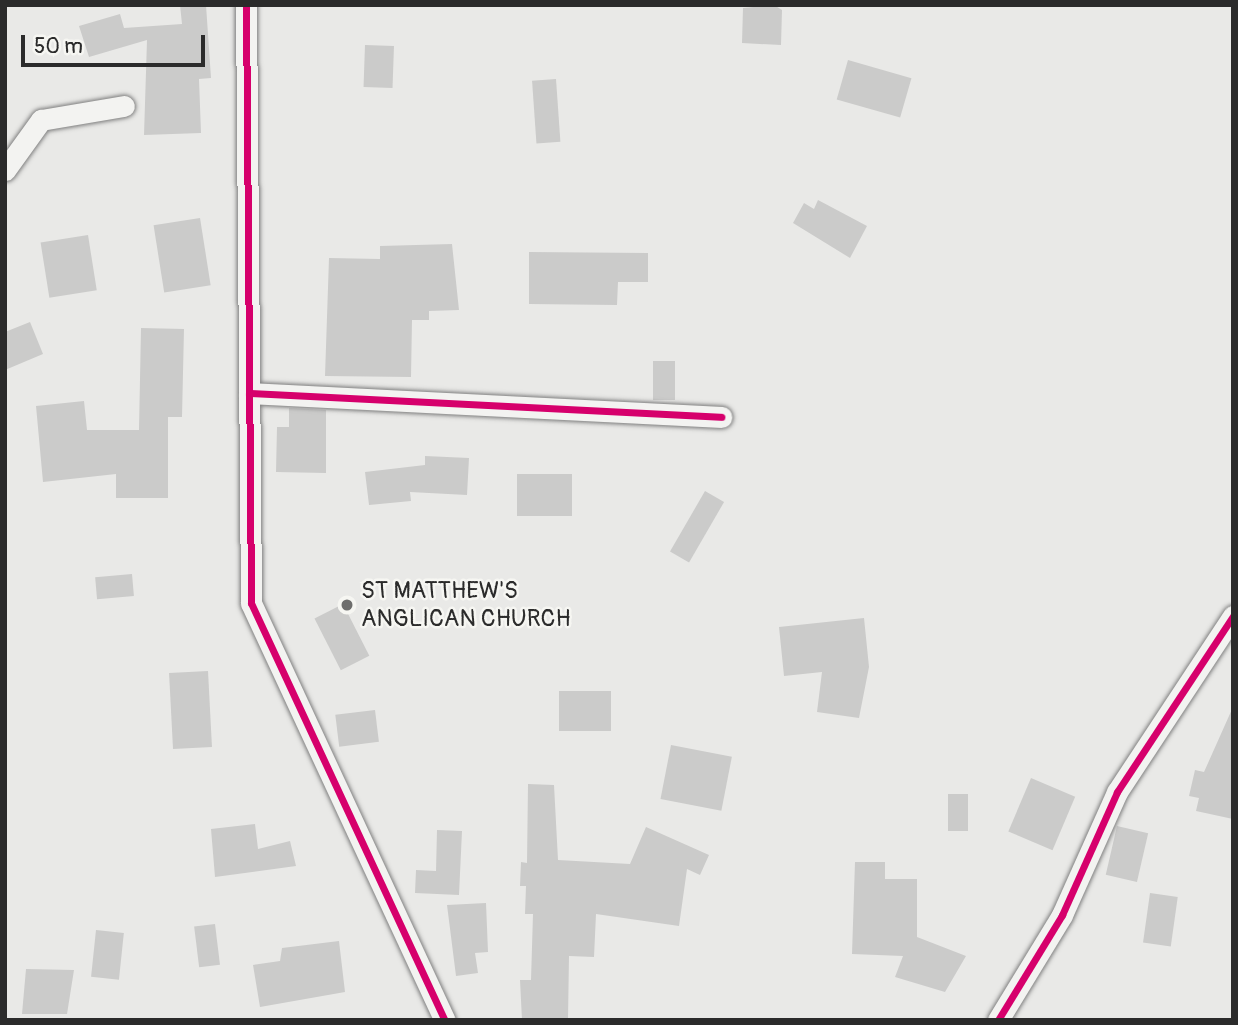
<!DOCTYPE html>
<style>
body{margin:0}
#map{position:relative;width:1238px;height:1025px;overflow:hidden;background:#e9e9e7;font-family:Pangolin,sans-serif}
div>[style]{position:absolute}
.building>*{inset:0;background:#cbcbca;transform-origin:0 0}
.roads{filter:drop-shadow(0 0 2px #808080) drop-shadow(0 0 2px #808080)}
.minor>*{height:21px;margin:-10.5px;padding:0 10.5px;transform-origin:10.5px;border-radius:10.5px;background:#f3f3f1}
.cycleway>*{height:7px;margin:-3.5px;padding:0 3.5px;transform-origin:3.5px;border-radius:3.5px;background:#d6006c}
.dots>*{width:19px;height:19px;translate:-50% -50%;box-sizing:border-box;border:4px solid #f6f6f2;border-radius:50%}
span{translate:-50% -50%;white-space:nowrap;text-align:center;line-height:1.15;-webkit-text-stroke:5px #f6f6f2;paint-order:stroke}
.poi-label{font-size:24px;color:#2b2b2b}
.left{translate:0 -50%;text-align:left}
.frame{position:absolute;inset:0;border:7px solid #2b2b2b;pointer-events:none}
.scale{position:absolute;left:21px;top:35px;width:184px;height:32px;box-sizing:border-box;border:4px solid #2b2b2b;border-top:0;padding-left:9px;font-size:21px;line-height:24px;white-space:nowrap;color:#2b2b2b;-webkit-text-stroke:5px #f6f6f2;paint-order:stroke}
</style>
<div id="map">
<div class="building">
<i style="clip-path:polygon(180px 5px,206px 5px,211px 78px,199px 79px,201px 133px,144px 135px,147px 40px,89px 57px,79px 26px,120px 14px,124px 28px,182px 24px)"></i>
<i style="clip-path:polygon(774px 5px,782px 10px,781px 45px,742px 43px,743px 8px)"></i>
<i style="left:365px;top:45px;width:29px;height:42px;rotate:2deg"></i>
<i style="left:848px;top:60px;width:66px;height:41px;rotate:16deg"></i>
<i style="left:556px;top:79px;width:63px;height:24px;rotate:86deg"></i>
<i style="clip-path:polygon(818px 200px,867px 226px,850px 258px,793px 223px,804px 203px,814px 209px)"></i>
<i style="left:200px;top:218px;width:68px;height:47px;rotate:81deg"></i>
<i style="left:88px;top:235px;width:56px;height:48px;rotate:81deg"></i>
<i style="clip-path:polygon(452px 244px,459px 310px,429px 311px,429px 320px,412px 320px,411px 377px,325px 376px,329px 258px,380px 259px,380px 246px)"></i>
<i style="clip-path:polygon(529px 252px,648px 253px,648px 282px,618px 282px,617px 305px,529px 304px)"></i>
<i style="clip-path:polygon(30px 322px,43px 354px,5px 370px,5px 332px)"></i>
<i style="clip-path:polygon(141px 328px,184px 329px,182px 417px,168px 417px,168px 498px,116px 498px,116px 474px,43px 482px,36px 406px,84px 401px,87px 430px,139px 430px)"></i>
<i style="left:653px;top:361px;width:22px;height:39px"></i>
<i style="clip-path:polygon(289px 408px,326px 410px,326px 473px,276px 472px,277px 427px,289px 427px)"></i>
<i style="clip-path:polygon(425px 456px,469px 458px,467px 495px,410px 492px,411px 501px,369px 505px,365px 472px,425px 465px)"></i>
<i style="left:517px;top:474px;width:55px;height:42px"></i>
<i style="left:705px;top:491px;width:22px;height:70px;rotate:30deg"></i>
<i style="left:132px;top:574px;width:22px;height:37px;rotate:85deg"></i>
<i style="left:343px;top:604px;width:58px;height:32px;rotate:63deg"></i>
<i style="clip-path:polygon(864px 618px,869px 667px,859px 718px,817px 712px,822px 672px,784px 676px,779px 627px)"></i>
<i style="left:208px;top:671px;width:76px;height:39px;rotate:87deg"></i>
<i style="left:559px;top:691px;width:52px;height:40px"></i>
<i style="clip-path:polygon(1233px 707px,1233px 819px,1196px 811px,1199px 798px,1189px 796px,1195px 770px,1204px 772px)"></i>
<i style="left:375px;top:710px;width:32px;height:40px;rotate:83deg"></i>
<i style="left:671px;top:745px;width:62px;height:55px;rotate:11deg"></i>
<i style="left:1031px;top:778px;width:48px;height:58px;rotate:23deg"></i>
<i style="clip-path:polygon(528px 784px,554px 785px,558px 860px,630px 864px,646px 827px,709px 855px,700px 875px,687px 869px,679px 926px,596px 914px,594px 957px,569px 956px,568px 1019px,522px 1020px,520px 980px,531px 980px,533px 914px,525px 914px,526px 886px,520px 886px,521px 862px,527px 863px)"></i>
<i style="left:948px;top:794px;width:20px;height:37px"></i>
<i style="clip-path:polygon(255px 824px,258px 849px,290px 841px,296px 866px,215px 877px,211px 829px)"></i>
<i style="left:1117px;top:826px;width:32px;height:50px;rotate:13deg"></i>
<i style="clip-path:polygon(437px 830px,462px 831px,459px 895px,415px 893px,416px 870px,436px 871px)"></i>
<i style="clip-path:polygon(855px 862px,885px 862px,885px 879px,917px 879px,917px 937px,966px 956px,945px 992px,895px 977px,903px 956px,852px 954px)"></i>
<i style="left:1150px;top:893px;width:28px;height:50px;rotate:8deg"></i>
<i style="clip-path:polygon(486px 903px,488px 952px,475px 953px,478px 973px,456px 976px,447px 905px)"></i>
<i style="left:215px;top:924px;width:41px;height:21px;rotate:83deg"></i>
<i style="left:96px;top:930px;width:28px;height:47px;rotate:6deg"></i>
<i style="clip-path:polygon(339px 941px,345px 992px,260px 1007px,253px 965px,280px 961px,282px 948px)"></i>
<i style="clip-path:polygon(26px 969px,74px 970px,67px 1014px,22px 1014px)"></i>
</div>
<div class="roads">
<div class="minor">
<i style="left:246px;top:5px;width:598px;rotate:89.52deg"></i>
<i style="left:251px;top:603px;width:460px;rotate:65.1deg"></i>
<i style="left:5px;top:170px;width:62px;rotate:-54.2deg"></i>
<i style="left:41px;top:120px;width:84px;rotate:-9.6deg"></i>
<i style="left:249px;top:393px;width:473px;rotate:2.9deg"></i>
<i style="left:998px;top:1020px;width:123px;rotate:-58.6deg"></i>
<i style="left:1062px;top:915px;width:135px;rotate:-65.9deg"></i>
<i style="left:1117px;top:792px;width:211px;rotate:-56.6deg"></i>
</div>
</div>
<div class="cycleway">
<i style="left:246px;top:5px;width:598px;rotate:89.52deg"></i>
<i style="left:251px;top:603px;width:460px;rotate:65.1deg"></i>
<i style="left:249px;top:393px;width:473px;rotate:2.9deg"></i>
<i style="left:998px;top:1020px;width:123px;rotate:-58.6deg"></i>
<i style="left:1062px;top:915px;width:135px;rotate:-65.9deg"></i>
<i style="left:1117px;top:792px;width:211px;rotate:-56.6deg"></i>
</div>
<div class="dots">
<i style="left:347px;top:605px;background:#6e6e6d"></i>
</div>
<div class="poi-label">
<span class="left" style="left:361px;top:605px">ST MATTHEW'S<br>ANGLICAN CHURCH</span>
</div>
<div class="frame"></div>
<div class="scale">50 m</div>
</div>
